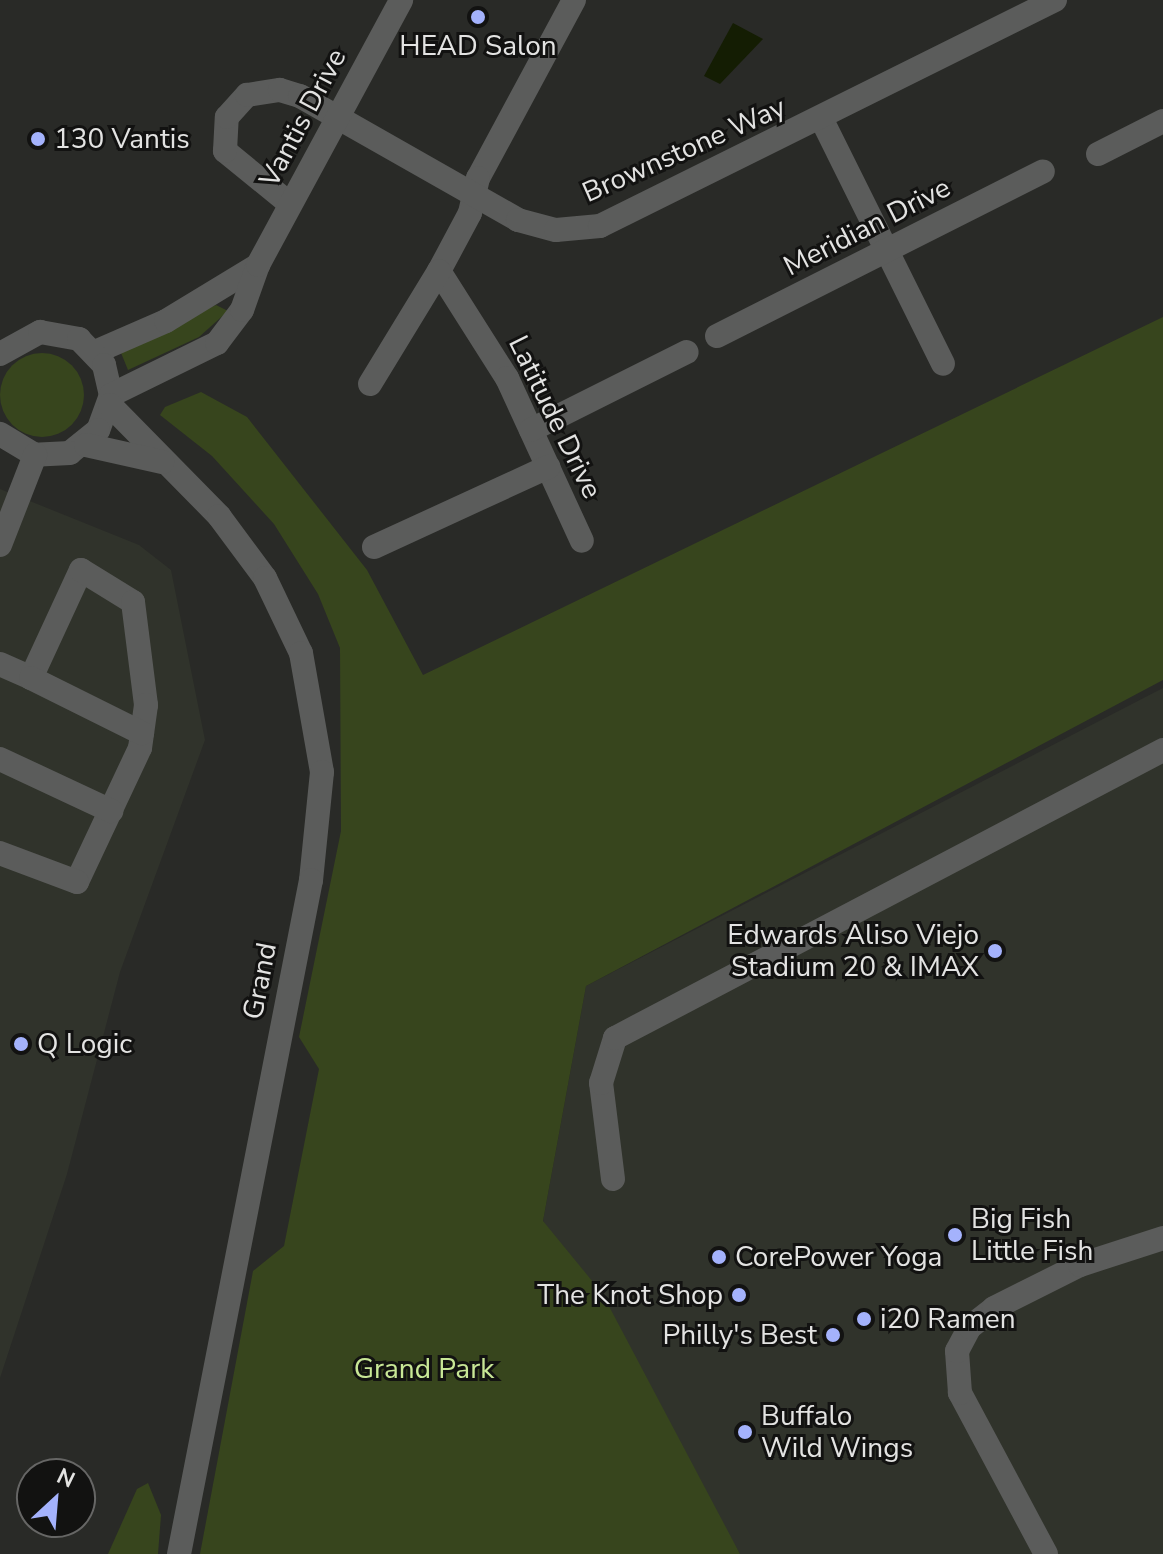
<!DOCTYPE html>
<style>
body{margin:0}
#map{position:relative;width:1163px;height:1554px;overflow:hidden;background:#292a27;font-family:"Nunito Sans",sans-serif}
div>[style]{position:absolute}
.built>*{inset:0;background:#30332b}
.green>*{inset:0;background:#37451d}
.round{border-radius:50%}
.water>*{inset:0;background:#141d03}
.minor>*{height:24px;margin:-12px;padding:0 12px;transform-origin:12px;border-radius:12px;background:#5b5c5b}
.dots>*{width:22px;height:22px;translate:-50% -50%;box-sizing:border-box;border:4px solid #121211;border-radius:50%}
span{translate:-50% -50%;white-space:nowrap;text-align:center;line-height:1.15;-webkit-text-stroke:6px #121211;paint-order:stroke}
.poi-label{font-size:28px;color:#e3e3e2}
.left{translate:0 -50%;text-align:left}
.right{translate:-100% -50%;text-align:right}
.street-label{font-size:28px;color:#e3e3e2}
.park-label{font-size:28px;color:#c8e796}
.north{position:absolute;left:16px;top:1458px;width:80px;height:80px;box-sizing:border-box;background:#121211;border:2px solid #666665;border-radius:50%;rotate:26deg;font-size:22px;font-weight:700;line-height:32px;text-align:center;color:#e3e3e2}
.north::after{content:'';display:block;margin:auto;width:28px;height:36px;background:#a4b2fc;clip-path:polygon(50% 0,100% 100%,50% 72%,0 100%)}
</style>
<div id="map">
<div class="built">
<i style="clip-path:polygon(0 489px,139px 545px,171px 570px,205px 740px,120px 972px,67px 1174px,0 1378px)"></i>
<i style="clip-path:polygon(1163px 688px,1163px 1554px,740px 1554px,543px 1221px,586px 986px)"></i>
</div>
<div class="green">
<i style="clip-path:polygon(216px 305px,228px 311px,199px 337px,128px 370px,119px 348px)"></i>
<i style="clip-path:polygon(1163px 317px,1163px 680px,586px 986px,543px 1221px,602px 1293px,740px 1554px,200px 1554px,253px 1271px,284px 1246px,319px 1069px,299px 1037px,341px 831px,340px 648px,318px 594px,274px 524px,212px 456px,160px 415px,165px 407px,201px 392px,247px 417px,367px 570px,423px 675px)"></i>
<i class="round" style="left:0;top:353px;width:84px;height:84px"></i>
<i style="clip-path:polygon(148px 1483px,161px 1515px,158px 1554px,108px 1554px,137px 1489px)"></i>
</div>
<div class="water">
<i style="clip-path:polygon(733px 23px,763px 39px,720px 84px,704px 76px)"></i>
</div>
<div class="minor">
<i style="left:574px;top:0;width:202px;rotate:118.3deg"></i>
<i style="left:478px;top:178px;width:36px;rotate:103deg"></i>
<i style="left:470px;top:213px;width:66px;rotate:118.1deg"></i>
<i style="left:439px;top:271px;width:127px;rotate:57.6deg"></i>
<i style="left:507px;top:378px;width:179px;rotate:65.3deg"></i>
<i style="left:822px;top:120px;width:272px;rotate:63.6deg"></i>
<i style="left:1098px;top:154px;width:73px;rotate:-26.9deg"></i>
<i style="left:290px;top:204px;width:84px;rotate:-140.8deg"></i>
<i style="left:225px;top:151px;width:34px;rotate:-87deg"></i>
<i style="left:227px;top:117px;width:30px;rotate:-48deg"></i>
<i style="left:247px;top:95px;width:33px;rotate:-9deg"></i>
<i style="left:280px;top:90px;width:21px;rotate:17deg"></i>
<i style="left:300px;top:96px;width:251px;rotate:29.6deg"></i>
<i style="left:518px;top:220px;width:39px;rotate:15deg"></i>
<i style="left:556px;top:230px;width:44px;rotate:-5.2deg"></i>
<i style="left:600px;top:226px;width:508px;rotate:-26.41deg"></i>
<i style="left:717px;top:336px;width:365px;rotate:-26.8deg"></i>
<i style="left:95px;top:352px;width:77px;rotate:-23.6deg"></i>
<i style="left:166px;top:321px;width:108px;rotate:-31.3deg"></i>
<i style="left:0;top:354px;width:46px;rotate:-28.8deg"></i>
<i style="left:40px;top:332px;width:40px;rotate:10deg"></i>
<i style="left:79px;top:339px;width:36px;rotate:46deg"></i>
<i style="left:104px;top:365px;width:31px;rotate:77deg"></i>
<i style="left:111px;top:395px;width:37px;rotate:110deg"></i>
<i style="left:98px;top:430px;width:36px;rotate:141deg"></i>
<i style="left:70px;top:453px;width:35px;rotate:177deg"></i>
<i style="left:35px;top:455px;width:41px;rotate:-149deg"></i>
<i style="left:370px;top:384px;width:132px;rotate:-58.6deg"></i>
<i style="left:111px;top:395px;width:118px;rotate:-26.1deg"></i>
<i style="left:217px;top:343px;width:41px;rotate:-52.9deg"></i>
<i style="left:242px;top:310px;width:48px;rotate:-70.4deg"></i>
<i style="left:258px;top:265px;width:301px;rotate:-61.6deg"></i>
<i style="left:110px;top:405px;width:156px;rotate:45.5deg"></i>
<i style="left:219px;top:516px;width:77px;rotate:53.4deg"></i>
<i style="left:265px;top:578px;width:83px;rotate:64.4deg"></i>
<i style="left:301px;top:653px;width:121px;rotate:80deg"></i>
<i style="left:322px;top:772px;width:109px;rotate:95.8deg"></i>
<i style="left:311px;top:880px;width:687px;rotate:101.08deg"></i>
<i style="left:531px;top:430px;width:174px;rotate:-26.6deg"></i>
<i style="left:86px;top:445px;width:78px;rotate:12.6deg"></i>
<i style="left:0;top:545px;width:97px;rotate:-68.7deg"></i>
<i style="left:374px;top:547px;width:192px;rotate:-24.7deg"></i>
<i style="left:0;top:664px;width:34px;rotate:24deg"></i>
<i style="left:31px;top:678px;width:119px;rotate:-65.2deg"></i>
<i style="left:81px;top:570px;width:61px;rotate:31.6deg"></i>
<i style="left:133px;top:602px;width:104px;rotate:82.8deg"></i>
<i style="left:146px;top:705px;width:43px;rotate:97.9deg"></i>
<i style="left:140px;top:748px;width:148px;rotate:115.2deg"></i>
<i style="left:77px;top:882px;width:82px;rotate:-159.4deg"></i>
<i style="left:31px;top:678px;width:124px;rotate:26.4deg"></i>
<i style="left:0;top:759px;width:123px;rotate:25.1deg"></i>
<i style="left:613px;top:1179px;width:97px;rotate:-97.1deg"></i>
<i style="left:601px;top:1083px;width:47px;rotate:-72.7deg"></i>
<i style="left:615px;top:1038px;width:619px;rotate:-27.72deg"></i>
<i style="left:1046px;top:1554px;width:183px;rotate:-118.1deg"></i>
<i style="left:960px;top:1393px;width:42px;rotate:-94.1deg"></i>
<i style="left:957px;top:1351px;width:27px;rotate:-62deg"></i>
<i style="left:970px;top:1327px;width:31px;rotate:-38deg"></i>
<i style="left:994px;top:1308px;width:96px;rotate:-26.6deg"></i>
<i style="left:1080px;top:1265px;width:87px;rotate:-18deg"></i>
</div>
<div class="dots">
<i style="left:478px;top:17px;background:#a4b2fc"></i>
<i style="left:38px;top:139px;background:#a4b2fc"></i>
<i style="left:995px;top:951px;background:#a4b2fc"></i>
<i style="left:21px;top:1044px;background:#a4b2fc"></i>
<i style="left:955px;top:1235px;background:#a4b2fc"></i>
<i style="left:719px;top:1257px;background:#a4b2fc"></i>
<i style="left:739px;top:1295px;background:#a4b2fc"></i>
<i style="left:864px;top:1319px;background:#a4b2fc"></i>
<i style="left:833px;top:1335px;background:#a4b2fc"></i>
<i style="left:745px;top:1432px;background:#a4b2fc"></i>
</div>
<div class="poi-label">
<span style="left:478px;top:46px">HEAD Salon</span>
<span class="left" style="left:54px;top:139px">130 Vantis</span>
<span class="right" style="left:979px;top:951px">Edwards Aliso Viejo<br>Stadium 20 &amp; IMAX</span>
<span class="left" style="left:37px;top:1044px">Q Logic</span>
<span class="left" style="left:971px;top:1235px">Big Fish<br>Little Fish</span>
<span class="left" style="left:735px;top:1257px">CorePower Yoga</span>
<span class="right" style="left:723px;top:1295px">The Knot Shop</span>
<span class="left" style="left:880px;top:1319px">i20 Ramen</span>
<span class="right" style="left:817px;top:1335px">Philly's Best</span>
<span class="left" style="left:761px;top:1432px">Buffalo<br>Wild Wings</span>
</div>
<div class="street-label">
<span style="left:303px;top:118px;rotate:-62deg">Vantis Drive</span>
<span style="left:684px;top:150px;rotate:-24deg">Brownstone Way</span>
<span style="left:867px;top:227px;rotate:-27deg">Meridian Drive</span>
<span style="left:555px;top:417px;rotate:64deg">Latitude Drive</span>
<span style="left:260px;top:981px;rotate:-79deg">Grand</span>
</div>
<div class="park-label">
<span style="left:424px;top:1369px">Grand Park</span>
</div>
<div class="north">N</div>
</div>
